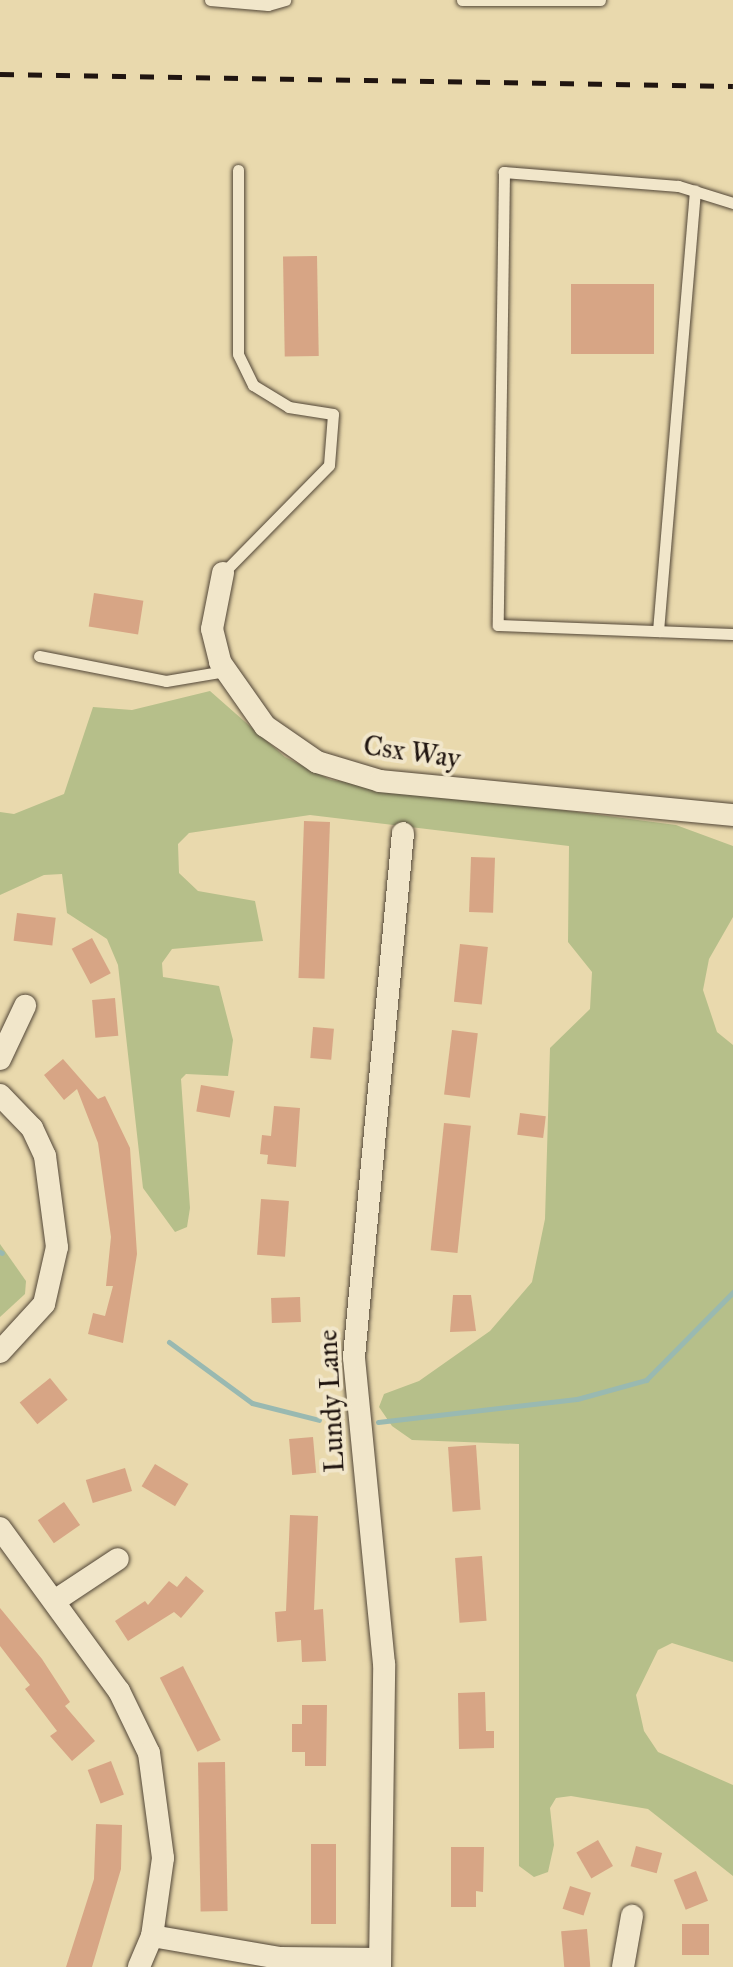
<!DOCTYPE html>
<style>
body{margin:0}
#map{position:relative;width:733px;height:1967px;overflow:hidden;background:#e9d9ad;font-family:"IM FELL Great Primer",serif}
div>[style]{position:absolute}
.green>*{inset:0;background:#b6bf8a}
.stream>*{height:5px;margin:-2.5px;padding:0 2.5px;transform-origin:2.5px;border-radius:2.5px;background:#99b9b1}
.building>*{inset:0;background:#d7a585;transform-origin:0 0}
.roads{filter:drop-shadow(0 0 2px #524637) drop-shadow(0 0 2px #524637)}
.lane>*{height:11px;margin:-5.5px;padding:0 5.5px;transform-origin:5.5px;border-radius:5.5px;background:#f1e6ca}
.street>*{height:22px;margin:-11px;padding:0 11px;transform-origin:11px;border-radius:11px;background:#f1e6ca}
.rail>*{height:5px;margin-top:-2.5px;transform-origin:0;background:repeating-linear-gradient(90deg,#201510 0 14px,transparent 0 28px)}
span{translate:-50% -50%;white-space:nowrap;text-align:center;line-height:1.15;-webkit-text-stroke:8px #f1e6ca;paint-order:stroke}
.street-label{font-size:28px;color:#201510}
</style>
<div id="map">
<div class="green">
<i style="clip-path:polygon(210px 691px,285px 757px,331px 780px,676px 825px,733px 846px,733px 917px,709px 959px,703px 990px,717px 1032px,733px 1045px,733px 1662px,672px 1643px,658px 1650px,636px 1695px,644px 1731px,658px 1752px,733px 1785px,733px 1876px,648px 1809px,571px 1796px,556px 1798px,550px 1808px,554px 1845px,548px 1872px,534px 1877px,519px 1866px,519px 1444px,412px 1440px,392px 1426px,379px 1407px,384px 1394px,419px 1381px,490px 1331px,532px 1282px,545px 1219px,550px 1048px,590px 1009px,592px 972px,568px 942px,569px 846px,310px 815px,189px 833px,178px 844px,179px 873px,198px 891px,255px 901px,263px 941px,172px 949px,162px 963px,163px 977px,219px 986px,233px 1040px,228px 1076px,186px 1074px,181px 1079px,190px 1208px,187px 1227px,175px 1232px,143px 1188px,118px 965px,107px 939px,67px 913px,62px 874px,44px 875px,0 895px,0 812px,14px 814px,64px 794px,93px 707px,132px 710px)"></i>
<i style="clip-path:polygon(0 1244px,26px 1281px,25px 1294px,0 1317px)"></i>
</div>
<div class="stream">
<i style="left:0;top:1252px;width:2px;rotate:27deg"></i>
<i style="left:169px;top:1342px;width:103px;rotate:36.3deg"></i>
<i style="left:252px;top:1403px;width:69px;rotate:14.2deg"></i>
<i style="left:378px;top:1422px;width:200px;rotate:-6.6deg"></i>
<i style="left:577px;top:1399px;width:72px;rotate:-15.4deg"></i>
<i style="left:646px;top:1380px;width:124px;rotate:-45.3deg"></i>
</div>
<div class="building">
<i style="left:317px;top:256px;width:100px;height:34px;rotate:89deg"></i>
<i style="left:571px;top:284px;width:83px;height:70px"></i>
<i style="left:94px;top:593px;width:50px;height:34px;rotate:9deg"></i>
<i style="left:304px;top:821px;width:26px;height:157px;rotate:2deg"></i>
<i style="left:471px;top:857px;width:24px;height:55px;rotate:2deg"></i>
<i style="left:17px;top:913px;width:39px;height:28px;rotate:7deg"></i>
<i style="left:92px;top:938px;width:40px;height:23px;rotate:62deg"></i>
<i style="left:460px;top:944px;width:28px;height:58px;rotate:6deg"></i>
<i style="left:115px;top:998px;width:38px;height:23px;rotate:85deg"></i>
<i style="left:313px;top:1027px;width:21px;height:31px;rotate:5deg"></i>
<i style="left:452px;top:1030px;width:26px;height:65px;rotate:7deg"></i>
<i style="clip-path:polygon(63px 1059px,98px 1099px,105px 1096px,130px 1148px,137px 1254px,123px 1343px,88px 1334px,93px 1313px,105px 1316px,113px 1286px,106px 1286px,111px 1237px,98px 1143px,77px 1089px,64px 1100px,44px 1075px)"></i>
<i style="left:201px;top:1085px;width:34px;height:27px;rotate:10deg"></i>
<i style="clip-path:polygon(274px 1106px,300px 1108px,296px 1167px,267px 1164px,268px 1155px,260px 1154px,262px 1135px,271px 1136px)"></i>
<i style="left:520px;top:1113px;width:26px;height:22px;rotate:7deg"></i>
<i style="left:444px;top:1123px;width:27px;height:128px;rotate:6deg"></i>
<i style="left:261px;top:1199px;width:28px;height:56px;rotate:4deg"></i>
<i style="clip-path:polygon(453px 1295px,471px 1295px,476px 1331px,450px 1332px)"></i>
<i style="left:300px;top:1297px;width:25px;height:29px;rotate:88deg"></i>
<i style="left:50px;top:1378px;width:28px;height:39px;rotate:51deg"></i>
<i style="left:313px;top:1437px;width:36px;height:24px;rotate:85deg"></i>
<i style="left:476px;top:1445px;width:65px;height:28px;rotate:86deg"></i>
<i style="left:155px;top:1464px;width:39px;height:26px;rotate:31deg"></i>
<i style="left:125px;top:1468px;width:24px;height:41px;rotate:73deg"></i>
<i style="left:64px;top:1502px;width:28px;height:32px;rotate:55deg"></i>
<i style="clip-path:polygon(290px 1515px,318px 1516px,314px 1610px,323px 1609px,326px 1661px,302px 1662px,301px 1640px,277px 1642px,275px 1612px,286px 1611px)"></i>
<i style="left:482px;top:1556px;width:65px;height:27px;rotate:86deg"></i>
<i style="clip-path:polygon(186px 1576px,204px 1591px,181px 1618px,174px 1612px,128px 1641px,115px 1621px,145px 1601px,148px 1605px,169px 1581px,177px 1587px)"></i>
<i style="clip-path:polygon(0 1608px,42px 1659px,70px 1702px,65px 1706px,95px 1741px,72px 1761px,50px 1736px,57px 1731px,25px 1689px,30px 1685px,0 1646px)"></i>
<i style="left:183px;top:1666px;width:83px;height:26px;rotate:63deg"></i>
<i style="clip-path:polygon(485px 1692px,486px 1731px,494px 1731px,494px 1748px,459px 1749px,458px 1693px)"></i>
<i style="clip-path:polygon(302px 1705px,327px 1705px,326px 1766px,305px 1766px,305px 1752px,292px 1752px,292px 1724px,302px 1724px)"></i>
<i style="left:111px;top:1761px;width:36px;height:25px;rotate:69deg"></i>
<i style="left:225px;top:1762px;width:149px;height:27px;rotate:89deg"></i>
<i style="clip-path:polygon(96px 1824px,122px 1825px,121px 1869px,92px 1967px,66px 1967px,94px 1879px)"></i>
<i style="left:598px;top:1840px;width:30px;height:25px;rotate:60deg"></i>
<i style="left:311px;top:1844px;width:25px;height:80px"></i>
<i style="left:636px;top:1846px;width:27px;height:21px;rotate:15deg"></i>
<i style="clip-path:polygon(451px 1847px,484px 1847px,483px 1892px,476px 1891px,476px 1907px,451px 1907px)"></i>
<i style="left:696px;top:1871px;width:32px;height:24px;rotate:68deg"></i>
<i style="left:570px;top:1886px;width:22px;height:24px;rotate:18deg"></i>
<i style="left:682px;top:1924px;width:27px;height:31px"></i>
<i style="left:587px;top:1929px;width:38px;height:26px;rotate:85deg"></i>
</div>
<div class="roads">
<div class="lane">
<i style="left:210px;top:0;width:58px;rotate:4.9deg"></i>
<i style="left:268px;top:5px;width:18px;rotate:-16deg"></i>
<i style="left:462px;top:0;width:138px"></i>
<i style="left:733px;top:203px;width:58px;rotate:-162.8deg"></i>
<i style="left:678px;top:186px;width:175px;rotate:-175.4deg"></i>
<i style="left:504px;top:172px;width:453px;rotate:90.8deg"></i>
<i style="left:498px;top:625px;width:235px;rotate:2.2deg"></i>
<i style="left:223px;top:573px;width:151px;rotate:-45.5deg"></i>
<i style="left:329px;top:465px;width:51px;rotate:-85.5deg"></i>
<i style="left:333px;top:414px;width:45px;rotate:-171deg"></i>
<i style="left:289px;top:407px;width:42px;rotate:-148.6deg"></i>
<i style="left:253px;top:385px;width:34px;rotate:-116deg"></i>
<i style="left:238px;top:354px;width:184px;rotate:-90deg"></i>
<i style="left:658px;top:631px;width:442px;rotate:-85.2deg"></i>
<i style="left:39px;top:656px;width:129px;rotate:11.1deg"></i>
<i style="left:166px;top:681px;width:60px;rotate:-9.6deg"></i>
</div>
<div class="street">
<i style="left:223px;top:573px;width:57px;rotate:101.1deg"></i>
<i style="left:212px;top:629px;width:34px;rotate:76deg"></i>
<i style="left:220px;top:662px;width:78px;rotate:54.9deg"></i>
<i style="left:265px;top:726px;width:63px;rotate:34.7deg"></i>
<i style="left:317px;top:762px;width:66px;rotate:16.8deg"></i>
<i style="left:380px;top:781px;width:355px;rotate:5.5deg"></i>
<i style="left:0;top:1059px;width:59px;rotate:-64.7deg"></i>
<i style="left:0;top:1095px;width:46px;rotate:45.9deg"></i>
<i style="left:32px;top:1128px;width:31px;rotate:65deg"></i>
<i style="left:45px;top:1156px;width:92px;rotate:82.5deg"></i>
<i style="left:57px;top:1247px;width:58px;rotate:102.8deg"></i>
<i style="left:44px;top:1304px;width:65px;rotate:132.5deg"></i>
<i style="left:0;top:1528px;width:202px;rotate:53.9deg"></i>
<i style="left:119px;top:1691px;width:69px;rotate:64.2deg"></i>
<i style="left:149px;top:1753px;width:106px;rotate:82.4deg"></i>
<i style="left:163px;top:1858px;width:79px;rotate:98deg"></i>
<i style="left:152px;top:1936px;width:34px;rotate:113deg"></i>
<i style="left:56px;top:1600px;width:74px;rotate:-33.5deg"></i>
<i style="left:152px;top:1936px;width:130px;rotate:9.8deg"></i>
<i style="left:280px;top:1958px;width:100px;rotate:0.6deg"></i>
<i style="left:380px;top:1967px;width:303px;rotate:-89.2deg"></i>
<i style="left:384px;top:1664px;width:308px;rotate:-95.6deg"></i>
<i style="left:354px;top:1357px;width:526px;rotate:-84.66deg"></i>
<i style="left:623px;top:1967px;width:52px;rotate:-80deg"></i>
</div>
</div>
<div class="rail">
<i style="left:0;top:74px;width:733px;rotate:0.94deg"></i>
</div>
<div class="street-label">
<span style="left:412px;top:752px;rotate:8deg">Csx Way</span>
<span style="left:331px;top:1401px;rotate:-93deg">Lundy Lane</span>
</div>
</div>
